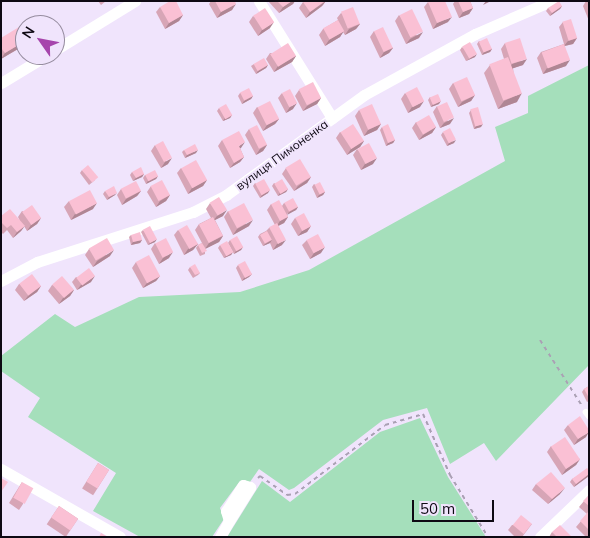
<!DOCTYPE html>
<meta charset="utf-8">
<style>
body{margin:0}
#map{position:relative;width:590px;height:538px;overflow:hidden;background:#f0e4fc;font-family:Mulish,sans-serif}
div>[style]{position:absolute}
.green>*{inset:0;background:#a5dfbb}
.path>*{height:2px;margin-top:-1px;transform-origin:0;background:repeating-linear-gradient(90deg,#aaa0b4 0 4px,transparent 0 8px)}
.lane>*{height:5.5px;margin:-2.75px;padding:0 2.75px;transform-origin:2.75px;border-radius:2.75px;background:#fff}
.street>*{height:11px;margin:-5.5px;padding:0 5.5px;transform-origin:5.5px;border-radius:5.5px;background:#fff}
.wall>*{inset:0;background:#d7a5b6;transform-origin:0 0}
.shaded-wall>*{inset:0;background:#af8694}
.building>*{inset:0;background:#fac0d4;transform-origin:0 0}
span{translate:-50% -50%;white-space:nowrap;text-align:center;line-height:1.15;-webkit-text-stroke:4px #f0e4fc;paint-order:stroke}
.street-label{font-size:12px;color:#0e0913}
.frame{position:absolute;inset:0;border:2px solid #0e0913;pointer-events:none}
.north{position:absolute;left:15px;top:15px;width:50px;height:50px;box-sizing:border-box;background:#f0e4fc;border:1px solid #968c9f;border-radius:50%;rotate:303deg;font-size:14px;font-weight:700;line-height:20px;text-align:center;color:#0e0913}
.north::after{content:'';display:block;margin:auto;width:18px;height:22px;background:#a645ac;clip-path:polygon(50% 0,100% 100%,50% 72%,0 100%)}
.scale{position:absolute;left:412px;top:500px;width:82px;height:22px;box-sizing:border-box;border:2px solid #0e0913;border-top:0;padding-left:6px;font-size:15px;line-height:18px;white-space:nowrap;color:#0e0913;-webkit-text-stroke:4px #f0e4fc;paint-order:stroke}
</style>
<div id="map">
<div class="green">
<i style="clip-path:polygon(589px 65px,589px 365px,496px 461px,484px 443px,450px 464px,427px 408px,383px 420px,294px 488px,289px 490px,259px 469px,250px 482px,240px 481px,220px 508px,224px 519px,212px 537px,140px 537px,93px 511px,116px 473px,28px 417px,40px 398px,1px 371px,1px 356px,55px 314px,75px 327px,139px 297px,240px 292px,309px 270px,505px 161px,495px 127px,528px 113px,528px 96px)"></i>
<i style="clip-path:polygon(420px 418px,448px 477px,486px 537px,227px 537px,262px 481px,290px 502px,380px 432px)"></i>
</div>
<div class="path">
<i style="left:540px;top:340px;width:78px;rotate:57.5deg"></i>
<i style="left:258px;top:478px;width:3px;rotate:-45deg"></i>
<i style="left:260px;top:476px;width:33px;rotate:35deg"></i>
<i style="left:287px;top:495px;width:8px;rotate:-7deg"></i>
<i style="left:295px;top:494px;width:113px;rotate:-37.5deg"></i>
<i style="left:385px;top:425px;width:40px;rotate:-16deg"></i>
<i style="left:423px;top:414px;width:67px;rotate:66.1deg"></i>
<i style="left:450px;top:475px;width:73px;rotate:58.5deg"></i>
</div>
<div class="lane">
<i style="left:586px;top:412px;width:5px;rotate:53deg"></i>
</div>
<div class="street">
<i style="left:259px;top:1px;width:138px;rotate:58deg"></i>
<i style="left:55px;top:50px;width:94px;rotate:-31.5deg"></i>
<i style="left:1px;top:83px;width:54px;rotate:-31.3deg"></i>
<i style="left:1px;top:281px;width:41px;rotate:-27.8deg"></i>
<i style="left:37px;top:262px;width:164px;rotate:-17.8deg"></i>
<i style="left:193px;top:212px;width:37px;rotate:-27deg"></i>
<i style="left:226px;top:195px;width:170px;rotate:-35.9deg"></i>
<i style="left:364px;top:95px;width:127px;rotate:-28.8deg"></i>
<i style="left:475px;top:34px;width:83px;rotate:-23.5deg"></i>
<i style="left:1px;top:469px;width:137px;rotate:29.7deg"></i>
<i style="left:220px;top:537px;width:18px;rotate:-61deg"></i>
<i style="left:229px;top:521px;width:40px;rotate:-58deg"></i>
<i style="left:250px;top:487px;width:7px;rotate:-164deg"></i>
<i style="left:243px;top:485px;width:31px;rotate:123deg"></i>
<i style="left:226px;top:511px;width:10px;rotate:73deg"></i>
<i style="left:540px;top:537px;width:68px;rotate:-43.8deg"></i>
</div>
<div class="wall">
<i style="clip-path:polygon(98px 1px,106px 1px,101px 5px)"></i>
<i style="clip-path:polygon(211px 1px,235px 1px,232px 10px,217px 18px,209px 4px)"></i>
<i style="clip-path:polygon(268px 1px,295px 1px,293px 4px,279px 13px)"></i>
<i style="clip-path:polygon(326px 1px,322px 6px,306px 18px,299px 8px,303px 2px)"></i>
<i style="clip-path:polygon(455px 1px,470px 1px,473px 8px,469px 14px,459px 18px,453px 4px)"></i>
<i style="clip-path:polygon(586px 1px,589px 1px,589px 21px,583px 6px)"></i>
<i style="clip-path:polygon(428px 2px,448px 22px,433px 29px,424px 7px)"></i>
<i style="clip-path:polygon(562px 6px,560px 9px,550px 16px,546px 11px,548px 8px)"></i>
<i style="clip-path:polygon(160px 7px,183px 15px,179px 21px,165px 29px,156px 12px)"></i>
<i style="clip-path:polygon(341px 13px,360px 24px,356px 29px,345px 35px,343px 32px,340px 37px,325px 46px,319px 35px,323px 29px,338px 20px,337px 18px)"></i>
<i style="clip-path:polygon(399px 15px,419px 38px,406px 44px,395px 21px)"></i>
<i style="clip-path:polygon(253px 16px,270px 28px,258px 36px,249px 22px)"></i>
<i style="clip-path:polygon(563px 22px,577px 38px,573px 44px,565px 46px,566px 66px,543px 74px,537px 58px,541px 52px,564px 44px,559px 27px)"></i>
<i style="clip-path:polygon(374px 31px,393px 48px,389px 53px,380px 58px,370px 37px)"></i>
<i style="clip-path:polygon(25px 37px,25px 43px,23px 46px,1px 59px,1px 38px)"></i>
<i style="clip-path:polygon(479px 41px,492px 49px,490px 52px,482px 55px,477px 44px)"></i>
<i style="clip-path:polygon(505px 43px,523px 65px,513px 68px,517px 102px,498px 109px,484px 73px,490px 65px,504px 59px,501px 49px)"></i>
<i style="clip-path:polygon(462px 47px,475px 57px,466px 61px,460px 50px)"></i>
<i style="clip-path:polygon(270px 53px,296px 56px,292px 62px,274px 72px,266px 59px)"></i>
<i style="clip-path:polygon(254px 64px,268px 65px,266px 68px,256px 74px,251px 66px)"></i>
<i style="clip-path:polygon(453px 83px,475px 95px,471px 101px,458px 107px,449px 89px)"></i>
<i style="clip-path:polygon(299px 90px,321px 98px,317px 104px,303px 111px,295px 96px)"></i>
<i style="clip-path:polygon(240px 93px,253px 96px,251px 99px,242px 104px,238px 96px)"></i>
<i style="clip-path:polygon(282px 93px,293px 109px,286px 113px,278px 98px)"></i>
<i style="clip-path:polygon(405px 93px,420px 107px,408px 113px,401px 99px)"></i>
<i style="clip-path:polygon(430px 97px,439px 104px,431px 107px,428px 100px)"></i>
<i style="clip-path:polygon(437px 106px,450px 124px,440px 128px,433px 112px)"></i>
<i style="clip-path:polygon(257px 107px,279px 119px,275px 124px,263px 131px,253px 113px)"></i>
<i style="clip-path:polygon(219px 108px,232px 115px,230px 118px,223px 121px,217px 111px)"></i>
<i style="clip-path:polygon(359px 110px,381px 124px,377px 130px,364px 136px,355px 116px)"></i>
<i style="clip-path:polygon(471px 110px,481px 127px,474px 129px,469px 113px)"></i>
<i style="clip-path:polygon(416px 122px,436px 127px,432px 133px,419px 140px,412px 128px)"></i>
<i style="clip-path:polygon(382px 127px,395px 140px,393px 143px,386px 146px,380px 130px)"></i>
<i style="clip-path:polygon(249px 129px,267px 145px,263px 151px,256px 155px,245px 135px)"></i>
<i style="clip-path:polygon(340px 132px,364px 141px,360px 147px,347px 155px,336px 138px)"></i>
<i style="clip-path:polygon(443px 132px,454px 143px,447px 146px,441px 135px)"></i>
<i style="clip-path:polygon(222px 140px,241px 148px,240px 148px,244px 157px,240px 162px,230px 168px,218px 146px)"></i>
<i style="clip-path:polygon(155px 145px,168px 164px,161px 168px,151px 151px)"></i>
<i style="clip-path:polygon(357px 149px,373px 164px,361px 170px,353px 155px)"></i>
<i style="clip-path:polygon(184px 150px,196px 153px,185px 158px,182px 152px)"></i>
<i style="clip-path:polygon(181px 168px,207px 180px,203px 186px,188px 194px,177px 173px)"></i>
<i style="clip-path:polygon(286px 168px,311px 177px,307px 183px,294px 191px,282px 174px)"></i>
<i style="clip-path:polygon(82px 170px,95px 180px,89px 185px,80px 173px)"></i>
<i style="clip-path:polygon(132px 172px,144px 174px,142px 177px,133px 181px,130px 175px)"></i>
<i style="clip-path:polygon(145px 175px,158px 176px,156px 179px,146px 184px,143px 178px)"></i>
<i style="clip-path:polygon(255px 183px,268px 193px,260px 198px,253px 186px)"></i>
<i style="clip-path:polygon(274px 183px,288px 189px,286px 192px,278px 196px,272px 186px)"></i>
<i style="clip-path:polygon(314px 184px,325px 192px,323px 195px,317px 198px,312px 187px)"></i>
<i style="clip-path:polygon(151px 186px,170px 195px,166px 201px,156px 207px,147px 192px)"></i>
<i style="clip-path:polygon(121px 189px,141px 191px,137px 196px,122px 205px,117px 195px)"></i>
<i style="clip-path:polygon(105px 191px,115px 195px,107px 200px,103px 194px)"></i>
<i style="clip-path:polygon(69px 201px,93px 209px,71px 220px,64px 207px)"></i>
<i style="clip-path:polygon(210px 203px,223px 216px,215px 220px,223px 236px,219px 242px,205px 249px,205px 254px,200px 256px,196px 248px,198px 245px,202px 243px,195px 230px,199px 224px,211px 218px,206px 209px)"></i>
<i style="clip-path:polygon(284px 203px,298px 207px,296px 210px,287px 214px,288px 217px,284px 223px,278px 226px,282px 245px,273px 250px,270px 243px,263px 246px,258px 237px,260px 234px,266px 231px,269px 228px,275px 225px,267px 210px,271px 204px,282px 206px)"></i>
<i style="clip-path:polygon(22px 211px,41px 218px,37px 224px,27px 231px,24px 226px,21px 231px,13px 238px,7px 230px,3px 234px,1px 232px,1px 216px,20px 221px,18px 217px)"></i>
<i style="clip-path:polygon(228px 211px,249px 226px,233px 235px,224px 217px)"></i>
<i style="clip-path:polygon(295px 218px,311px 226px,307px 232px,298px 236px,291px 224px)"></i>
<i style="clip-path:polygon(143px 230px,155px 242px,148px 245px,141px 232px)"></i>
<i style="clip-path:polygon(178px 230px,198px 244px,193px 250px,184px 255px,174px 235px)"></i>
<i style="clip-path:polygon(131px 235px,142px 240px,140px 243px,131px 245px,129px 237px)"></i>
<i style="clip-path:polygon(230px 240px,243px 247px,241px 250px,234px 254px,228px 243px)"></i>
<i style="clip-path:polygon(307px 240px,321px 253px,310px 259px,302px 245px)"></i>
<i style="clip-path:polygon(155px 243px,169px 258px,159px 264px,151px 249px)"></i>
<i style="clip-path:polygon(220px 245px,233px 252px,231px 255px,224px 258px,218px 248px)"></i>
<i style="clip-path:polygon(89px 249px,110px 256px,93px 267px,85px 255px)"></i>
<i style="clip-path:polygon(136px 262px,160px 276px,156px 281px,143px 288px,132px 268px)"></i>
<i style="clip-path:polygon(238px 265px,252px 274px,249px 277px,242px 281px,236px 268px)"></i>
<i style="clip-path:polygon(190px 267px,200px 273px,198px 275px,193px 278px,188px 270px)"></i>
<i style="clip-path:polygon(76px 277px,91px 282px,77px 290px,72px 282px)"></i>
<i style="clip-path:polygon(19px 284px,41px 286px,37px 292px,24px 301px,15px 290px)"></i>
<i style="clip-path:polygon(52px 285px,74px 290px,70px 296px,59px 304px,48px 291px)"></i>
<i style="clip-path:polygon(589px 386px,589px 401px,587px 402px,582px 392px,584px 389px)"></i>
<i style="clip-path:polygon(568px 425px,586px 437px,574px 445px,564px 430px)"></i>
<i style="clip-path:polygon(551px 446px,580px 459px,576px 465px,562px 475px,547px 452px)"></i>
<i style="left:98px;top:463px;width:13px;height:30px;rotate:32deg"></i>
<i style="clip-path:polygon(589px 470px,589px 476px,574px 487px,570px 482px,572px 479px)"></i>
<i style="clip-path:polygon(22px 482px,23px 504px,19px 510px,9px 503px)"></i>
<i style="clip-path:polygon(536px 484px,560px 494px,548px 504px,532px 490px)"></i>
<i style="clip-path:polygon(589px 495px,589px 537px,586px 537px,576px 527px,587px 514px,579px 507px)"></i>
<i style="left:59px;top:506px;width:23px;height:22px;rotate:34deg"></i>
<i style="clip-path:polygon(532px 524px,522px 537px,515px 537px,508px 530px,512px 525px)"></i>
<i style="clip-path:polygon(552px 532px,572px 537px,549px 537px)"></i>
</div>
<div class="shaded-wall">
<i style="clip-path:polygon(292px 1px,295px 1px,293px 4px,279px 13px,283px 7px)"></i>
<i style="clip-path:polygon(326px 1px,322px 6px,306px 18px,310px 12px)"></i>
<i style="clip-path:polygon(486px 1px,491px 1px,483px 5px)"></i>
<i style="clip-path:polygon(236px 4px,232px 10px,217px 18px,221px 12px)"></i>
<i style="clip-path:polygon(562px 6px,560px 9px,550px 16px,552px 13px)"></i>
<i style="clip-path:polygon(473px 8px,469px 14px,459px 18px,463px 12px)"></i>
<i style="clip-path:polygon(183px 15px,179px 21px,165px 29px,169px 23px)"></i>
<i style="clip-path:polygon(452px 17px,448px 22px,433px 29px,437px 23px)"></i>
<i style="clip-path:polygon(274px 22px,270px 28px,258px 36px,262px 30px)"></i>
<i style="clip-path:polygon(360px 24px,356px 29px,345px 35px,349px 29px)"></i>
<i style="clip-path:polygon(344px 31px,340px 37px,325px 46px,329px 40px)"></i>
<i style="clip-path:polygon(423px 32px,419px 38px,406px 44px,410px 39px)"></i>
<i style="clip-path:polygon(577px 38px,573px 44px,564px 46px,568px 41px)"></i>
<i style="clip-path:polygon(25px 41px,25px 43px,23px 46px,1px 59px,5px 53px)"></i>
<i style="clip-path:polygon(393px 48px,389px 53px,380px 58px,384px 52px)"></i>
<i style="clip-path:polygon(492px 49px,490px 52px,482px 55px,484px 52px)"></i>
<i style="clip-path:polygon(477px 54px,475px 57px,466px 61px,469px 59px)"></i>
<i style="clip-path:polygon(34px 55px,37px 55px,29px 59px,31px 56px)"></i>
<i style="clip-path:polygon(296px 56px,292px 62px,274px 72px,278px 66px)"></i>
<i style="clip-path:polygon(527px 59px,523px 65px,508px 70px,512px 64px)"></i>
<i style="clip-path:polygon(570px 60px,566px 66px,543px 74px,547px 68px)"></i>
<i style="clip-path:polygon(268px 65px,266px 68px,256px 74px,258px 71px)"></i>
<i style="clip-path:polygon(522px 93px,517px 102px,498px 109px,504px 101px)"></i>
<i style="clip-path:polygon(475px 95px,471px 101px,458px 107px,462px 102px)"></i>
<i style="clip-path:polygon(253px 96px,251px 99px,242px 104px,244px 101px)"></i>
<i style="clip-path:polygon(321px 98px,317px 104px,303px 111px,307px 106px)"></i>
<i style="clip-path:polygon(424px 101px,420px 107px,408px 113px,412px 107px)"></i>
<i style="clip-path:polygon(441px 101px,439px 104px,431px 107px,433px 104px)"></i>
<i style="clip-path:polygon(297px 103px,293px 109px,286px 113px,290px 107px)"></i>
<i style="clip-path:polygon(232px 115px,230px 118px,223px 121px,225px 118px)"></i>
<i style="clip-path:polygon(454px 118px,450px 124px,440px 128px,444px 123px)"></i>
<i style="clip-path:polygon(279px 119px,275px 124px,263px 131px,267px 125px)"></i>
<i style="clip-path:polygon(381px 124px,377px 130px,364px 136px,368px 130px)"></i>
<i style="clip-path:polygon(483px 124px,481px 127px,474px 129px,476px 126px)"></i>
<i style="clip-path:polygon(436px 127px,432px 133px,419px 140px,423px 135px)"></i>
<i style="clip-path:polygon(395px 140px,393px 143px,386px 146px,388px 143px)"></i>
<i style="clip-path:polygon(456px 140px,454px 143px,447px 146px,449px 143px)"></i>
<i style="clip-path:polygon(364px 141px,360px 147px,347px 155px,351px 149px)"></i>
<i style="clip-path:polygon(245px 142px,241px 148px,235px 151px,239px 146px)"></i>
<i style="clip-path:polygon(267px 145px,263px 151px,256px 155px,260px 149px)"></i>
<i style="clip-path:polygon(198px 150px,196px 153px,185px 158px,187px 155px)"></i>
<i style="clip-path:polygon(244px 157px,240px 162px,230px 168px,234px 163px)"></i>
<i style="clip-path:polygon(172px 158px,168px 164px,161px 168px,165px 162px)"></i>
<i style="clip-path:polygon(377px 158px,373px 164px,361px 170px,365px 164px)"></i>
<i style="clip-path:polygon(144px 174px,142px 177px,133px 181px,136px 178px)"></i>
<i style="clip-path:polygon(158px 176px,156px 179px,146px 184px,148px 181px)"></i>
<i style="clip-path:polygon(311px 177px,307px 183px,294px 191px,298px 186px)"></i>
<i style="clip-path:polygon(207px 180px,203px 186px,188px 194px,192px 188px)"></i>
<i style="clip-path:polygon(288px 189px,286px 192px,278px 196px,280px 193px)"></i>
<i style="clip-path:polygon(270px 190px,268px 193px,260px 198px,262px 195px)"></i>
<i style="clip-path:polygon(141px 191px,137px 196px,122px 205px,126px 199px)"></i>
<i style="clip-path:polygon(325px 192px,323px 195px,317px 198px,319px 195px)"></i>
<i style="clip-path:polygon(117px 193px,115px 195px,107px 200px,109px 197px)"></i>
<i style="clip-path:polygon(170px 195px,166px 201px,156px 207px,160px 201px)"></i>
<i style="clip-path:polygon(97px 203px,93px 209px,71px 220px,75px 214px)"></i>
<i style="clip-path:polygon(298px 207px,296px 210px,287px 215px,289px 212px)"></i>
<i style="clip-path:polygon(227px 210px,223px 216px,213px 221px,217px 216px)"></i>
<i style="clip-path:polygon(288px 217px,284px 223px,276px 227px,280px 221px)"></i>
<i style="clip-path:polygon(41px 218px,37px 224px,27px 231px,31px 225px)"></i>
<i style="clip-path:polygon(253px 220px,249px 226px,233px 235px,237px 229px)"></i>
<i style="clip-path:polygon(25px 226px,21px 231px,13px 238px,17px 232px)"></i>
<i style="clip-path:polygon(311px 226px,307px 232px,298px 236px,302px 231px)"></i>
<i style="clip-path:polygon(223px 236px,219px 242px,205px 249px,209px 243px)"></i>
<i style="clip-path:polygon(157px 239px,155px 242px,148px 245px,150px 243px)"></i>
<i style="clip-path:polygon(142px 240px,140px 243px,131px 245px,133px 242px)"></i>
<i style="clip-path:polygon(272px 240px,270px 243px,263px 246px,265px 244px)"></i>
<i style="clip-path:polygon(286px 240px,282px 245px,273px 250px,277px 244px)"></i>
<i style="clip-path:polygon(198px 244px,193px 250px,184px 255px,188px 249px)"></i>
<i style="clip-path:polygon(243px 247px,241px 250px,234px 254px,236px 251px)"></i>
<i style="clip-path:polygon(325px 247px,321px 253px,310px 259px,314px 253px)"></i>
<i style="clip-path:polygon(114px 250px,110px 256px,93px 267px,97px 261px)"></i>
<i style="clip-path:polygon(173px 252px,169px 258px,159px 264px,163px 258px)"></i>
<i style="clip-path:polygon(233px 252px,231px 255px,224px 258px,226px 256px)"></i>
<i style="clip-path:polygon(252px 274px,249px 277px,242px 281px,244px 278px)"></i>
<i style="clip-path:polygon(95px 276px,91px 282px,77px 290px,81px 285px)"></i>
<i style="clip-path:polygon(160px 276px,156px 281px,143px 288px,147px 283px)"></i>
<i style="clip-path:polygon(41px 286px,37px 292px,24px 301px,28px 296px)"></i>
<i style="clip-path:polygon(74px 290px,70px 296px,59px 304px,63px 298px)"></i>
<i style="clip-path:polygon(589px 432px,586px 437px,574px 445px,578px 439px)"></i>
<i style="clip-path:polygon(580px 459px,576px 465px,562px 475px,566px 469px)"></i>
<i style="clip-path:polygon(589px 474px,589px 476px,574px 487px,576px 484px)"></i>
<i style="clip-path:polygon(565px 488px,560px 494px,548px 504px,552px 499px)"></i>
</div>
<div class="building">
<i style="clip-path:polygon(170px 1px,176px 1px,183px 15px,169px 23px,160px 7px)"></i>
<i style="clip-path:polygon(215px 1px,235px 1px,236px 4px,221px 12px)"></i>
<i style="clip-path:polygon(277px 1px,292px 1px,283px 7px)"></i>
<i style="clip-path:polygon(304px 1px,325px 1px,310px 12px,303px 2px)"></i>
<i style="clip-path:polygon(429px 1px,445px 1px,452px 17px,437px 23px,428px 2px)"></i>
<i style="clip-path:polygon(458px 1px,470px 1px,473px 8px,463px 12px)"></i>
<i style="clip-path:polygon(559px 1px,562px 6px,552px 13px,548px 8px)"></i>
<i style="left:353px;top:7px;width:18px;height:13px;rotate:68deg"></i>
<i style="left:265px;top:8px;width:17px;height:14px;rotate:57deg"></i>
<i style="left:412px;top:9px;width:25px;height:14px;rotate:64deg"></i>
<i style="left:571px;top:19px;width:20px;height:9px;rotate:72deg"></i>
<i style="left:338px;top:20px;width:13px;height:17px;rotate:61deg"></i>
<i style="clip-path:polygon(19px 27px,25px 37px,25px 41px,5px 53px,1px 48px,1px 38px)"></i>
<i style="left:383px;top:27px;width:23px;height:10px;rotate:65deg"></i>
<i style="left:487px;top:38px;width:12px;height:9px;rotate:66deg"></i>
<i style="left:520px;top:38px;width:22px;height:16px;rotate:72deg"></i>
<i style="left:470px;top:42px;width:14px;height:9px;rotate:60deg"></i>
<i style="left:288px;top:43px;width:15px;height:21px;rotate:58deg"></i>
<i style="left:564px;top:44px;width:17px;height:24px;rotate:69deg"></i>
<i style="left:508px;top:57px;width:39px;height:20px;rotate:69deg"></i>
<i style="left:264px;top:58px;width:8px;height:12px;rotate:60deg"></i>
<i style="left:467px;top:77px;width:20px;height:15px;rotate:66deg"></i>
<i style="left:313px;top:82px;width:18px;height:16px;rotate:63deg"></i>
<i style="left:417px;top:87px;width:16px;height:13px;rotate:63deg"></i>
<i style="left:249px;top:88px;width:9px;height:10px;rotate:63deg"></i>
<i style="left:290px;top:89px;width:16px;height:9px;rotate:63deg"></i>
<i style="left:438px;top:94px;width:8px;height:9px;rotate:67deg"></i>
<i style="left:270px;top:101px;width:20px;height:14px;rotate:63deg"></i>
<i style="left:447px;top:102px;width:17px;height:11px;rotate:66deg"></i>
<i style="left:226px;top:104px;width:13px;height:8px;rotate:61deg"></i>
<i style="left:372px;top:104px;width:22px;height:14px;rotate:66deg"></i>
<i style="left:478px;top:107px;width:18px;height:8px;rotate:74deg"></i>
<i style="left:429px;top:115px;width:14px;height:15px;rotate:60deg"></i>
<i style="left:353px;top:124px;width:20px;height:15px;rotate:57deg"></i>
<i style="clip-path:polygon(388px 124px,395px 140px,388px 143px,382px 127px)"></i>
<i style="left:257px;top:125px;width:22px;height:9px;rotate:63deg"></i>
<i style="left:450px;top:128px;width:13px;height:8px;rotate:63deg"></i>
<i style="clip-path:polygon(239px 131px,245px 142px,239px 146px,244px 157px,234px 163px,222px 140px)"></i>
<i style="left:163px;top:141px;width:19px;height:9px;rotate:62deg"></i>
<i style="left:369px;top:143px;width:17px;height:13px;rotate:62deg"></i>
<i style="clip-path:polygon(195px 144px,198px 150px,187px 155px,184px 150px)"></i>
<i style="left:300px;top:159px;width:21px;height:17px;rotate:59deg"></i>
<i style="left:196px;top:160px;width:23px;height:17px;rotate:61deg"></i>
<i style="left:88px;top:165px;width:16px;height:8px;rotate:50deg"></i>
<i style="clip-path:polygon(141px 167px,144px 174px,136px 178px,132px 172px)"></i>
<i style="left:155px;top:170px;width:7px;height:11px;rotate:63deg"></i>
<i style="left:264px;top:179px;width:13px;height:10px;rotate:61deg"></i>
<i style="left:282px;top:179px;width:12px;height:9px;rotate:59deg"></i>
<i style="left:162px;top:180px;width:17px;height:13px;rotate:62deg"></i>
<i style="left:136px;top:181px;width:11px;height:17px;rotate:63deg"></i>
<i style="left:320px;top:182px;width:11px;height:6px;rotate:63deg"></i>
<i style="clip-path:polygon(114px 186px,117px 193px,109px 197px,105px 191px)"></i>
<i style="left:90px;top:190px;width:15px;height:24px;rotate:62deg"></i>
<i style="left:219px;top:197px;width:15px;height:11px;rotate:58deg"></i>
<i style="left:293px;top:198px;width:10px;height:10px;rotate:61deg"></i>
<i style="left:279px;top:200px;width:19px;height:9px;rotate:62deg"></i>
<i style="left:244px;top:203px;width:19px;height:18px;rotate:62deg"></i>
<i style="left:32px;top:205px;width:16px;height:12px;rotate:55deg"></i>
<i style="clip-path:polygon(10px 209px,25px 226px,17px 232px,11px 225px,7px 228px,1px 222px,1px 216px)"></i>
<i style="left:304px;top:213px;width:15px;height:10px;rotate:62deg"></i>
<i style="left:213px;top:217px;width:21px;height:16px;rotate:62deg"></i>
<i style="left:277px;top:223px;width:19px;height:9px;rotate:62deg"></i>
<i style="left:187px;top:225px;width:22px;height:10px;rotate:60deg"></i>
<i style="left:150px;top:226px;width:15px;height:8px;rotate:62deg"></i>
<i style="left:267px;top:231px;width:10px;height:8px;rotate:61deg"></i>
<i style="clip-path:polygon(140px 232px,142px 240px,133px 242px,131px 235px)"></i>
<i style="left:318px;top:234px;width:15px;height:13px;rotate:62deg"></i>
<i style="left:237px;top:236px;width:13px;height:8px;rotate:61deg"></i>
<i style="left:107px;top:238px;width:14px;height:21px;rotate:60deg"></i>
<i style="left:166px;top:238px;width:16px;height:12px;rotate:63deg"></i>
<i style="left:227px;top:241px;width:13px;height:8px;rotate:61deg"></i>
<i style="clip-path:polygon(202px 243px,207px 251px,202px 253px,198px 245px)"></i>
<i style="left:149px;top:255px;width:24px;height:15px;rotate:62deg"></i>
<i style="left:245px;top:261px;width:15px;height:8px;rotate:62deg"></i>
<i style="clip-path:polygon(195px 264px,200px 273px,195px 275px,190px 267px)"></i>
<i style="left:89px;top:268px;width:10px;height:16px;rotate:53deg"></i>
<i style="left:32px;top:274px;width:15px;height:16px;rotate:53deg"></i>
<i style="left:62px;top:276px;width:18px;height:13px;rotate:49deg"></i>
<i style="clip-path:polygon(589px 386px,589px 398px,584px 389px)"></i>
<i style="clip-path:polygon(580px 416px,589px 430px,589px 432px,578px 439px,568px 425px)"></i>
<i style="left:565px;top:437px;width:27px;height:17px;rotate:56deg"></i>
<i style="left:98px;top:463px;width:13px;height:22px;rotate:32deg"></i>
<i style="clip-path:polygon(587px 468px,589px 470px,589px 474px,576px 484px,572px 479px)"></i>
<i style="clip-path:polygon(551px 472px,565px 488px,552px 499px,536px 484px)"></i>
<i style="clip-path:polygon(1px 478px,8px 482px,1px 492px)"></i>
<i style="left:22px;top:482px;width:13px;height:18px;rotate:29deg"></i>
<i style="clip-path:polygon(589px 495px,589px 506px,583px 501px)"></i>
<i style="left:59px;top:506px;width:23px;height:14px;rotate:34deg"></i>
<i style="clip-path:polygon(588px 512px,589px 513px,589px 530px,580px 521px)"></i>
<i style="left:521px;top:515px;width:14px;height:13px;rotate:39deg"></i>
<i style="clip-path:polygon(560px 525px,572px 537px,557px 537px,552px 532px)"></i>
<i style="clip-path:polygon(101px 533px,108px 537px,99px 537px)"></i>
</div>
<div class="street-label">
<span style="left:282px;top:155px;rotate:-36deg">вулиця Пимоненка</span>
</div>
<div class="frame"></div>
<div class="north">N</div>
<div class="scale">50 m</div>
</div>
